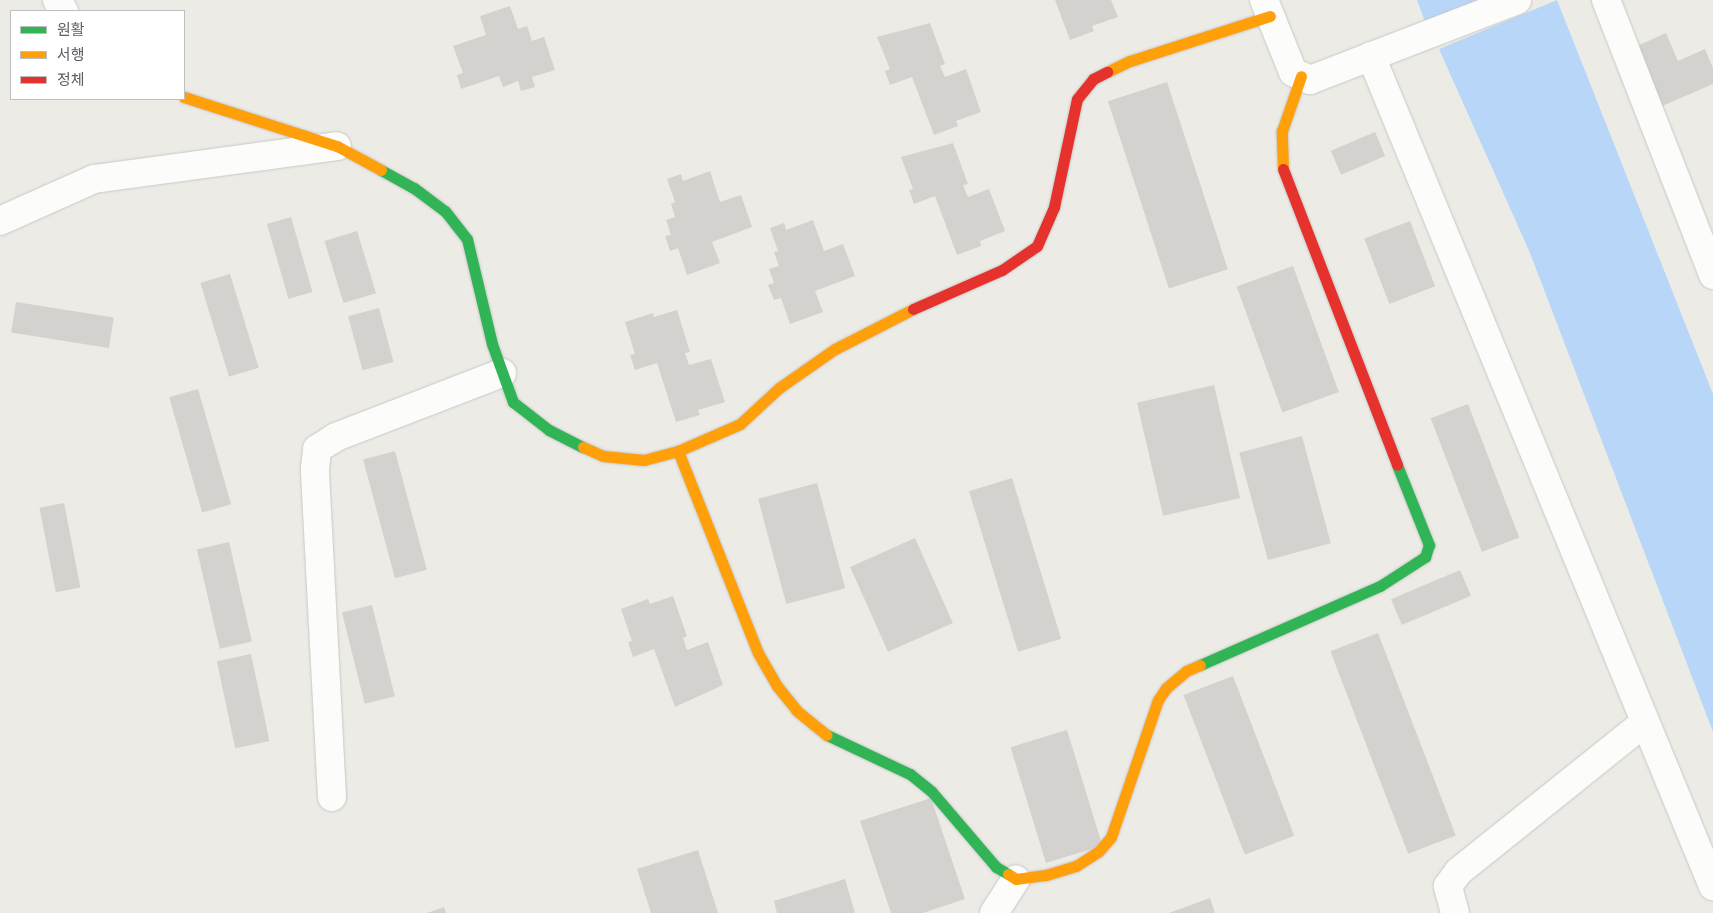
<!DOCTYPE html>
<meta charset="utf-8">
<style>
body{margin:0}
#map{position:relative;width:1713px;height:913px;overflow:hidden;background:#ecebe6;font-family:"Titillium Web","Noto Sans KR",sans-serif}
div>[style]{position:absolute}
.water>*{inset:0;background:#b8d7f8}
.pier>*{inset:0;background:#ecebe6}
.building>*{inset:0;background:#d3d2cf;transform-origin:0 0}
.roads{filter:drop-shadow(0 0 1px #c8c8c6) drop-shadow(0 0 1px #c8c8c6)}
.street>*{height:28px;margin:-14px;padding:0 14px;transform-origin:14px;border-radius:14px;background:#fcfcfb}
.fast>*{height:11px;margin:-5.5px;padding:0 5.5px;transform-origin:5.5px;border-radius:5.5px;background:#30b455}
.slow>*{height:11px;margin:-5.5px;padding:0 5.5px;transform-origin:5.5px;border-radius:5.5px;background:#ff9f0a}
.jam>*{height:11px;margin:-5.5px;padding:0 5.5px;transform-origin:5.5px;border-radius:5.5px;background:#e5322d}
span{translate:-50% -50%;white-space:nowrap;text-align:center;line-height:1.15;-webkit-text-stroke:5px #fff;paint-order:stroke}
.legend{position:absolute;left:10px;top:10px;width:175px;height:90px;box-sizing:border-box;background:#fff;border:1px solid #bdbfc1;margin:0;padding:6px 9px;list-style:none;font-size:15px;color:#5b5e64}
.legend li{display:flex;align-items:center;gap:10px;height:25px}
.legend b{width:25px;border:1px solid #bdbfc1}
</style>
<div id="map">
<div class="water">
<i style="clip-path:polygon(1417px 0,1479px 0,1425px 22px)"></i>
<i style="clip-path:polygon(1557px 0,1713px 394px,1713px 732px,1530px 253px,1439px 49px)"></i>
</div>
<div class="pier">
<i style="clip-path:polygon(1548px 0,1555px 0,1436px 50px,1438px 46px)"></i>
</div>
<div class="building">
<i style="clip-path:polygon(1055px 0,1111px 0,1118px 17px,1092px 26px,1094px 31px,1070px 40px)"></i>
<i style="clip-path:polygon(510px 6px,518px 29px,527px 26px,532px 41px,544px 37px,555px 70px,532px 77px,535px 87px,521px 91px,518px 81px,503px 87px,499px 76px,461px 89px,457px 75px,463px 73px,453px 46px,486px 35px,480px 16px)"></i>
<i style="clip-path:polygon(930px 23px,945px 64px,940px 66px,945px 77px,966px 69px,981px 112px,956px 121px,958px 126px,934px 135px,912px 77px,890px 85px,885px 71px,890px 69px,877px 37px)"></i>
<i style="clip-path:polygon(1666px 33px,1678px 61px,1705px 49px,1713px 68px,1713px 84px,1662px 106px,1637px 46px)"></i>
<i style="left:1167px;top:82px;width:197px;height:62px;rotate:72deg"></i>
<i style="left:1375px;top:132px;width:26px;height:48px;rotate:67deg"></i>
<i style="clip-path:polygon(953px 143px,968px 184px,963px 185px,968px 197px,989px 189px,1005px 231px,980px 241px,981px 246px,957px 255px,935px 196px,914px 204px,909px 190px,913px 189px,901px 157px)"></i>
<i style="clip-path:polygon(710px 171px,720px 202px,741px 195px,752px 227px,712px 242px,720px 263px,687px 275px,678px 248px,670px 251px,665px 236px,671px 235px,666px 220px,675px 217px,671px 204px,675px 202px,667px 179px,681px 174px,683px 181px)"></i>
<i style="left:291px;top:217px;width:78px;height:25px;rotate:74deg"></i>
<i style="clip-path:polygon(813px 220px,824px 251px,843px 244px,855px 276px,815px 291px,823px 312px,790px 324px,781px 298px,774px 300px,768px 285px,774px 283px,769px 269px,779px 266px,774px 252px,778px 251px,770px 228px,784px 223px,786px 230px)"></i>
<i style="left:1410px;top:221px;width:70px;height:49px;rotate:69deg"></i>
<i style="left:357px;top:231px;width:65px;height:34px;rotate:73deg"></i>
<i style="left:1293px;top:266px;width:134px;height:60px;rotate:70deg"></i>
<i style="left:230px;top:274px;width:98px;height:31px;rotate:73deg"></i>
<i style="left:16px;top:302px;width:99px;height:31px;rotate:9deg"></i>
<i style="left:379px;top:308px;width:56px;height:32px;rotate:75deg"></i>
<i style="clip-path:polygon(677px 310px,690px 352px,685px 353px,689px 365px,711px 359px,725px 402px,698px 410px,700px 415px,676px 422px,657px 363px,635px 370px,630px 355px,635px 354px,625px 322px,653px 313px,654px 317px)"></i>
<i style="left:1214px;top:385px;width:116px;height:79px;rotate:77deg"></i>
<i style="left:198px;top:389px;width:120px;height:30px;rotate:74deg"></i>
<i style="left:1468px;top:404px;width:143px;height:40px;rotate:69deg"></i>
<i style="left:1302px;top:436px;width:111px;height:65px;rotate:75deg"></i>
<i style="left:395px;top:451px;width:123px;height:33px;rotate:75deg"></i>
<i style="left:1012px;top:478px;width:168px;height:45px;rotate:73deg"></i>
<i style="left:817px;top:483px;width:109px;height:61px;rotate:75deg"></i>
<i style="left:64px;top:503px;width:86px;height:25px;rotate:79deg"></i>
<i style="left:915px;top:538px;width:93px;height:71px;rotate:66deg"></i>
<i style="left:229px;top:542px;width:102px;height:33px;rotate:77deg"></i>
<i style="left:1460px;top:570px;width:28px;height:75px;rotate:67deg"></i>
<i style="clip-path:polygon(673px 596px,687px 636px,683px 638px,687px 650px,708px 642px,723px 685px,675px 707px,654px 649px,633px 657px,628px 642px,632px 641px,621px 609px,648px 599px,650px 604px)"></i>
<i style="left:372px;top:605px;width:94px;height:31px;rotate:76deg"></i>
<i style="left:1378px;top:633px;width:217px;height:51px;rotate:69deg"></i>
<i style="left:251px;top:654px;width:89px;height:35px;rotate:78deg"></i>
<i style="left:1233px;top:676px;width:171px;height:53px;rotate:69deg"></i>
<i style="left:1067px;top:730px;width:121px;height:59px;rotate:73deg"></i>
<i style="clip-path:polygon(931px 798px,965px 899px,923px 913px,891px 913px,860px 821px)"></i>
<i style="clip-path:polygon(698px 850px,718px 913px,651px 913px,637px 869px)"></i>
<i style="clip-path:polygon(845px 879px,855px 913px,777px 913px,774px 901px)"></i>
<i style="clip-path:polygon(1210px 898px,1215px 913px,1169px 913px)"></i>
<i style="clip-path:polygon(444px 907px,446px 913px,427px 913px)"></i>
</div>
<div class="roads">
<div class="street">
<i style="left:57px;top:0;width:13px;rotate:58deg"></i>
<i style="left:1264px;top:0;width:78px;rotate:68.1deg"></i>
<i style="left:1293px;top:72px;width:19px;rotate:25deg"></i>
<i style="left:1310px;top:80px;width:222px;rotate:-21.1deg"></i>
<i style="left:1606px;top:0;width:295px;rotate:68.7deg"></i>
<i style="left:1371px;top:56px;width:898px;rotate:67.61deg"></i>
<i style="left:0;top:221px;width:103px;rotate:-24.1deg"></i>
<i style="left:94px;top:179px;width:245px;rotate:-7.7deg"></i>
<i style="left:332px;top:797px;width:328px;rotate:-93deg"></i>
<i style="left:315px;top:469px;width:20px;rotate:-84deg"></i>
<i style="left:317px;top:449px;width:22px;rotate:-32deg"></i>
<i style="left:336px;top:437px;width:178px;rotate:-21.1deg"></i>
<i style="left:994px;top:913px;width:40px;rotate:-57.1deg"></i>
<i style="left:1455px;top:913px;width:28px;rotate:-105deg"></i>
<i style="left:1448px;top:886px;width:17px;rotate:-54deg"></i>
<i style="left:1458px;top:872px;width:238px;rotate:-38.7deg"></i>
</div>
<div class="fast">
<i style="left:381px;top:170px;width:38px;rotate:29deg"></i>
<i style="left:414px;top:188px;width:39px;rotate:37deg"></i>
<i style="left:445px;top:211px;width:36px;rotate:52deg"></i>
<i style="left:467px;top:239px;width:108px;rotate:76.6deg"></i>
<i style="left:492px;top:344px;width:62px;rotate:70.1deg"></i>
<i style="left:513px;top:402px;width:46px;rotate:37.9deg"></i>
<i style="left:549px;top:430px;width:38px;rotate:27deg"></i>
<i style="left:1200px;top:665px;width:197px;rotate:-23.7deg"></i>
<i style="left:1380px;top:586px;width:54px;rotate:-32.8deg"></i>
<i style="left:1425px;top:557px;width:13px;rotate:-72deg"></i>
<i style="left:1429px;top:545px;width:86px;rotate:-111.8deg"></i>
<i style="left:827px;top:735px;width:92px;rotate:25.2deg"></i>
<i style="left:910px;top:774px;width:28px;rotate:39deg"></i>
<i style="left:932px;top:792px;width:99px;rotate:49.5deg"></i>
<i style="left:996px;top:867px;width:14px;rotate:30deg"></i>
</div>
<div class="slow">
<i style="left:1107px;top:72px;width:25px;rotate:-26deg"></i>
<i style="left:1130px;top:61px;width:147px;rotate:-17.8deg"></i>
<i style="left:184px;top:97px;width:161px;rotate:17.8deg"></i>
<i style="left:337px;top:146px;width:50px;rotate:28.6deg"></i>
<i style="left:1283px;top:169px;width:38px;rotate:-92deg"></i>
<i style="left:1282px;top:131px;width:58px;rotate:-70.9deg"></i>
<i style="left:583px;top:447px;width:22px;rotate:24deg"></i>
<i style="left:603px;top:456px;width:41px;rotate:5.6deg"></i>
<i style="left:644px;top:460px;width:35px;rotate:-15deg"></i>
<i style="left:678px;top:451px;width:68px;rotate:-23.5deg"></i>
<i style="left:740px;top:424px;width:53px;rotate:-42.7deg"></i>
<i style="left:779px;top:388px;width:68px;rotate:-34.9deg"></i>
<i style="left:835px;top:349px;width:88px;rotate:-27.1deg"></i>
<i style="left:678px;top:451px;width:217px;rotate:68.4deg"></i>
<i style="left:758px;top:653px;width:38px;rotate:60deg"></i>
<i style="left:777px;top:686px;width:32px;rotate:51deg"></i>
<i style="left:797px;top:711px;width:38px;rotate:39deg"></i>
<i style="left:1008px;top:874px;width:9px;rotate:32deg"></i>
<i style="left:1016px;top:879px;width:30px;rotate:-8deg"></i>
<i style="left:1046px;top:875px;width:31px;rotate:-17deg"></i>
<i style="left:1076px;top:866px;width:27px;rotate:-33deg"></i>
<i style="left:1099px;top:851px;width:18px;rotate:-49deg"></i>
<i style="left:1111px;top:837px;width:145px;rotate:-71.1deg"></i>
<i style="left:1158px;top:700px;width:14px;rotate:-56deg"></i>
<i style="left:1166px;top:688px;width:26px;rotate:-40deg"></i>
<i style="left:1186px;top:671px;width:15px;rotate:-23deg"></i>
</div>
<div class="jam">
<i style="left:1283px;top:169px;width:317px;rotate:68.9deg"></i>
<i style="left:913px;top:309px;width:97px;rotate:-23.7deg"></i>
<i style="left:1002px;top:270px;width:42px;rotate:-34.4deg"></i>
<i style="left:1037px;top:246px;width:43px;rotate:-66.4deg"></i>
<i style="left:1054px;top:207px;width:110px;rotate:-78deg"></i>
<i style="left:1077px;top:99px;width:26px;rotate:-51deg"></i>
<i style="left:1093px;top:79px;width:16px;rotate:-27deg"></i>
</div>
</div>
<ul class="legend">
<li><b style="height:6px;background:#30b455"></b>원활</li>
<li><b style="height:6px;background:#ff9f0a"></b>서행</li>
<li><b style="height:6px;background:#e5322d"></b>정체</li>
</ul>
</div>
